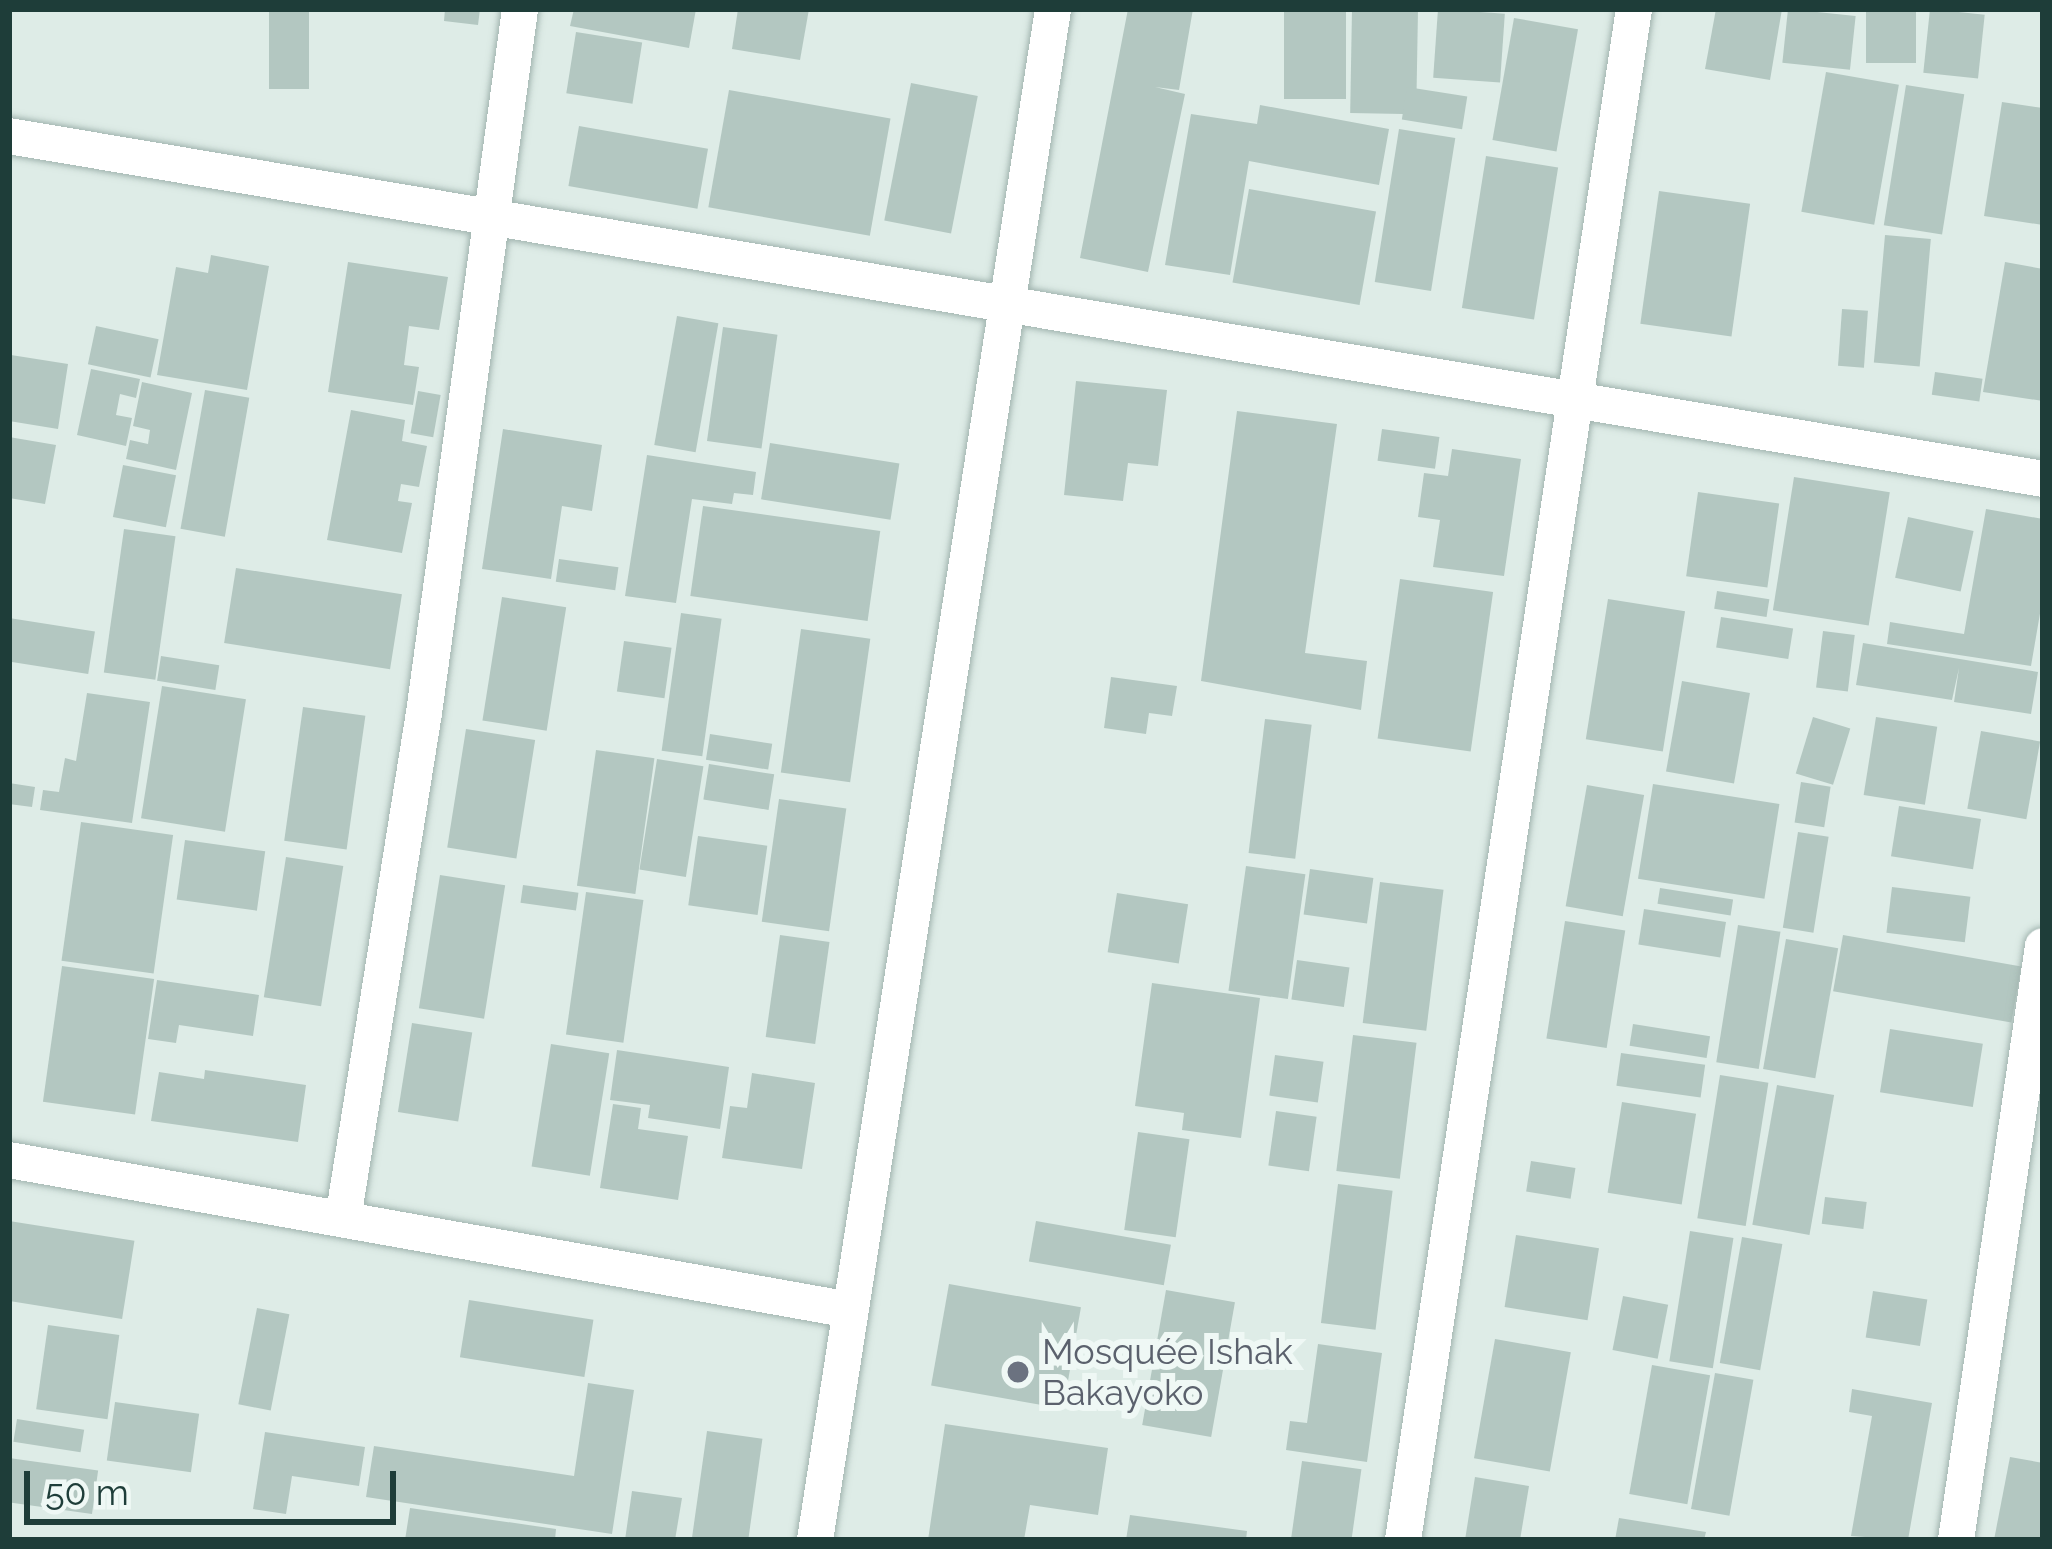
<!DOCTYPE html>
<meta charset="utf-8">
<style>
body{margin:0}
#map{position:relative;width:2052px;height:1549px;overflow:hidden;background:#deece7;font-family:Raleway,sans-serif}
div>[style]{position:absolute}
.building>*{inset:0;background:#b3c7c1;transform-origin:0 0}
.roads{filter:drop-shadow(0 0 3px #a1b4af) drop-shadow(0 0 3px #a1b4af)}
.street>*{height:36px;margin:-18px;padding:0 18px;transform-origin:18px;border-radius:18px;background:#fff}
.dots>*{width:33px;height:33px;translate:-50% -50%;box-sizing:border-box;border:6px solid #eff8f5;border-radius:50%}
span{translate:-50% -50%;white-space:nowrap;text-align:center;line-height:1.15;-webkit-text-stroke:12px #eff8f5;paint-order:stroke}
.worship-label{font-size:36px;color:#5b616d}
.left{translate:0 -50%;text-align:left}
.frame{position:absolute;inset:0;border:12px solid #1e3d39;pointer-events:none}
.scale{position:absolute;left:24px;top:1471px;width:372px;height:54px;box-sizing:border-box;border:6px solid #1e3d39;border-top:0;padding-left:15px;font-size:36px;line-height:42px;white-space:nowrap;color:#1e3d39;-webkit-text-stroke:9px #eff8f5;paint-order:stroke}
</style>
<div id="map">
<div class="building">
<i style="left:269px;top:9px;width:40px;height:80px"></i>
<i style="clip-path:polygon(445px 9px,480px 9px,478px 25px,444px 21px)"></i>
<i style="clip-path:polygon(574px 9px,696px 9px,689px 48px,570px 26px)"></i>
<i style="clip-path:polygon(738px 9px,809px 9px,800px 60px,732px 49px)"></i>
<i style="clip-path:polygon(1128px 9px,1193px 9px,1179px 90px,1155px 87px,1185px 94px,1148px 272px,1080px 258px)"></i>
<i style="left:1284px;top:9px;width:62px;height:90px"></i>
<i style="left:1352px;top:9px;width:66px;height:104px;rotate:1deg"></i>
<i style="left:1438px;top:9px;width:67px;height:69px;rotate:4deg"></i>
<i style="clip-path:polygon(1716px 9px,1782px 9px,1770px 80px,1705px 69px)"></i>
<i style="left:1788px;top:9px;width:68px;height:54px;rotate:6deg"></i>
<i style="left:1866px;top:9px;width:50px;height:54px"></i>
<i style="left:1930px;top:9px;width:55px;height:64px;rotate:6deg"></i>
<i style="left:1514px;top:18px;width:65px;height:124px;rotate:10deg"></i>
<i style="left:576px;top:32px;width:67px;height:62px;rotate:9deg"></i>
<i style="left:1826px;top:72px;width:74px;height:142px;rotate:10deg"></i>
<i style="left:911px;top:83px;width:68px;height:140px;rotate:11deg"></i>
<i style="left:1906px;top:85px;width:59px;height:142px;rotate:9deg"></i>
<i style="left:1407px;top:87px;width:61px;height:33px;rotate:9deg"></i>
<i style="left:729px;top:90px;width:164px;height:119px;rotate:10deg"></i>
<i style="clip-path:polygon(2002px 102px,2043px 108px,2043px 225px,1984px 216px)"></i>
<i style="clip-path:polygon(1260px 105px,1389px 129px,1379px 185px,1249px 161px,1230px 275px,1165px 265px,1191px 114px,1257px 124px)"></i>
<i style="left:579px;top:126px;width:131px;height:61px;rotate:10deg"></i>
<i style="left:1399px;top:129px;width:57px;height:155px;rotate:9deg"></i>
<i style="left:1486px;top:156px;width:73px;height:154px;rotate:9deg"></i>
<i style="left:1249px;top:189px;width:129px;height:95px;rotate:10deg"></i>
<i style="left:1659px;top:191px;width:92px;height:134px;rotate:8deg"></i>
<i style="left:1885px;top:235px;width:46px;height:128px;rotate:5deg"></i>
<i style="clip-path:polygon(211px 255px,269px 266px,247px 390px,157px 375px,176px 267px,208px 273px)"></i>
<i style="clip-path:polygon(348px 262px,448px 277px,439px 330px,409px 326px,404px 365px,419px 367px,413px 405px,328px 392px)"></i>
<i style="clip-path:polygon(2005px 262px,2043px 269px,2043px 401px,1983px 392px)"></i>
<i style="left:1842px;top:309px;width:26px;height:57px;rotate:4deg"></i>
<i style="left:677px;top:316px;width:42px;height:131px;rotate:10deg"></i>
<i style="left:96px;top:326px;width:64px;height:39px;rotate:12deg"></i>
<i style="left:723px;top:327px;width:55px;height:115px;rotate:8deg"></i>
<i style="clip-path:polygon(11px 355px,68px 364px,58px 429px,9px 421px)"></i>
<i style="clip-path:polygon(91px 369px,140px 379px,136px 398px,120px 394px,116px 415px,132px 418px,126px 446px,77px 435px)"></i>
<i style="left:1935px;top:372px;width:48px;height:23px;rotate:8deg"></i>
<i style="clip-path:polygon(1076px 381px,1167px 390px,1158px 466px,1128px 463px,1123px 501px,1064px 495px)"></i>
<i style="clip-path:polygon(142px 382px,192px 393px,176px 470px,126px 459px,130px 440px,148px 444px,150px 430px,133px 426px)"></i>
<i style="left:205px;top:390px;width:45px;height:141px;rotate:10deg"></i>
<i style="left:418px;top:391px;width:23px;height:43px;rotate:10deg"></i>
<i style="clip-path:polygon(351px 410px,405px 420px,402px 441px,427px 446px,419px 487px,401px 484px,398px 501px,412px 503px,402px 553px,327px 540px)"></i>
<i style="clip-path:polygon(1237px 411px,1337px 424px,1305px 653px,1367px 661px,1361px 710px,1201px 681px)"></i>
<i style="clip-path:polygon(503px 429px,602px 445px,592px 511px,562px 506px,551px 579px,482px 569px)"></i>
<i style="left:1382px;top:429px;width:58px;height:32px;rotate:8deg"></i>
<i style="clip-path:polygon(9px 437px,56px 445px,45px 504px,9px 498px)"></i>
<i style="left:770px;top:443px;width:131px;height:57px;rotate:9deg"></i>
<i style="clip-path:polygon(1452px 449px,1521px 459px,1504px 576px,1433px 567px,1440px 520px,1418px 517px,1424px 473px,1448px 476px)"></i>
<i style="clip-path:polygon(647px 455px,756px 472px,753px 495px,734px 493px,732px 504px,692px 499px,676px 603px,625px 596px)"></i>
<i style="left:123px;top:465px;width:54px;height:53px;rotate:11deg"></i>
<i style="left:1794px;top:477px;width:97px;height:135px;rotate:9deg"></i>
<i style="left:1698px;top:492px;width:82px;height:85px;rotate:8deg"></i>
<i style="left:703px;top:506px;width:179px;height:91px;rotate:8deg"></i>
<i style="clip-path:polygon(1986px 509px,2043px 519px,2043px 596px,2031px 666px,1887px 644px,1890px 622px,1964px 634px)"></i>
<i style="left:1908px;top:517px;width:67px;height:62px;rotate:12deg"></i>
<i style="left:124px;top:529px;width:52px;height:145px;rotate:8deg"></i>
<i style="left:559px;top:559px;width:60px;height:23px;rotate:8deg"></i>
<i style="left:236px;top:568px;width:168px;height:76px;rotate:9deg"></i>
<i style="left:1400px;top:579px;width:94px;height:161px;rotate:8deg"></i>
<i style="left:1717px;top:591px;width:53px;height:18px;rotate:9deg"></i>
<i style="left:502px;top:597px;width:65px;height:125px;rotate:9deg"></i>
<i style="left:1608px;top:599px;width:78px;height:142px;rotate:9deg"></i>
<i style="left:681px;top:613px;width:41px;height:139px;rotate:8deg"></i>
<i style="left:1721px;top:617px;width:73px;height:31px;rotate:9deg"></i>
<i style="left:9px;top:618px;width:87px;height:43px;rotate:9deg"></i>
<i style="left:801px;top:629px;width:70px;height:145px;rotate:8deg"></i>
<i style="left:1823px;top:631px;width:32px;height:57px;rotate:7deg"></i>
<i style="left:624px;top:641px;width:48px;height:51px;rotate:8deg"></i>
<i style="clip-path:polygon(1863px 643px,2038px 672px,2031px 714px,1954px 702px,1959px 668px,1952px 700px,1856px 685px)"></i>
<i style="left:161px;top:656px;width:59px;height:25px;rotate:9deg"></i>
<i style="clip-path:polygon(1111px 677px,1177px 686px,1172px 716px,1149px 713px,1146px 734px,1104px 728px)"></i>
<i style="left:1682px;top:681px;width:69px;height:92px;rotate:10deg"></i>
<i style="left:162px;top:686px;width:85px;height:134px;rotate:9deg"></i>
<i style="clip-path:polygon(87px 693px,150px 702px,132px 823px,40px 810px,43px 790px,59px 792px,65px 758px,76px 761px)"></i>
<i style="left:303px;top:707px;width:63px;height:135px;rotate:8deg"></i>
<i style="left:1813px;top:717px;width:39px;height:59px;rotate:17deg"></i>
<i style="left:1876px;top:717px;width:62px;height:79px;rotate:9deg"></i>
<i style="left:1265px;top:719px;width:47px;height:135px;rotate:7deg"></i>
<i style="left:466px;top:729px;width:70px;height:120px;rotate:9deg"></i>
<i style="left:1981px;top:731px;width:60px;height:79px;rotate:10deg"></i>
<i style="left:710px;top:734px;width:63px;height:26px;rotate:9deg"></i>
<i style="left:596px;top:750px;width:59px;height:137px;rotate:8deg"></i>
<i style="left:657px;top:759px;width:47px;height:112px;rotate:9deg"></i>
<i style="left:709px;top:764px;width:66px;height:36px;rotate:9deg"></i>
<i style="left:1801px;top:782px;width:30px;height:41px;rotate:9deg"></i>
<i style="clip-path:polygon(9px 783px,35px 787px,32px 807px,9px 804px)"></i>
<i style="left:1653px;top:784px;width:128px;height:96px;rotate:9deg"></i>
<i style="left:1587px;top:785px;width:58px;height:123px;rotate:10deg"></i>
<i style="left:779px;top:799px;width:68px;height:124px;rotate:8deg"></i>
<i style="left:1899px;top:806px;width:83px;height:51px;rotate:9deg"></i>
<i style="left:81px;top:822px;width:93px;height:140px;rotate:8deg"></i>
<i style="left:1798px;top:832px;width:31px;height:97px;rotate:9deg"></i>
<i style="left:698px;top:836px;width:70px;height:70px;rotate:8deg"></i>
<i style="left:185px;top:840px;width:81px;height:60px;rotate:8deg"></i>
<i style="left:286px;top:857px;width:58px;height:142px;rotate:9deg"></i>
<i style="left:1246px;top:866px;width:60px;height:126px;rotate:8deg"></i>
<i style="left:1310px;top:869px;width:64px;height:46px;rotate:8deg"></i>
<i style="left:440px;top:875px;width:66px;height:135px;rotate:9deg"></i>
<i style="left:1380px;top:882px;width:64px;height:142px;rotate:7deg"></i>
<i style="left:523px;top:885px;width:56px;height:18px;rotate:8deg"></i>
<i style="left:1892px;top:887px;width:79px;height:46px;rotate:7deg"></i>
<i style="left:1660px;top:888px;width:74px;height:16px;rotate:9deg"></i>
<i style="left:586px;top:892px;width:58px;height:144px;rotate:8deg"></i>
<i style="left:1117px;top:893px;width:72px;height:60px;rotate:9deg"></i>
<i style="left:1644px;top:909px;width:83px;height:36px;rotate:9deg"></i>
<i style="left:1565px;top:921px;width:61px;height:119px;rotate:9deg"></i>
<i style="left:1738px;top:925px;width:43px;height:139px;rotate:9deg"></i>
<i style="left:780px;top:935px;width:50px;height:103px;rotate:8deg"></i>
<i style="left:1843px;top:935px;width:181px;height:57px;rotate:10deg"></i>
<i style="left:1786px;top:939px;width:53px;height:132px;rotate:10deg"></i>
<i style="left:1297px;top:960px;width:53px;height:40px;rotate:8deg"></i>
<i style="left:62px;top:966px;width:93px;height:137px;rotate:8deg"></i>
<i style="clip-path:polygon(157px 980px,259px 995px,253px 1036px,179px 1025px,176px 1043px,148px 1039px)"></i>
<i style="clip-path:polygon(1152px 983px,1260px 998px,1241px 1138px,1182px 1130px,1184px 1113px,1135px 1106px)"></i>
<i style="left:412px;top:1023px;width:61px;height:90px;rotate:9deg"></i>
<i style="left:1633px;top:1024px;width:78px;height:22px;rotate:9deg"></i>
<i style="left:1890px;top:1029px;width:94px;height:64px;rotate:9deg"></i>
<i style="left:1353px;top:1035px;width:64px;height:137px;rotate:7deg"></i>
<i style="left:551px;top:1044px;width:59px;height:124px;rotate:9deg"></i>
<i style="clip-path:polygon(617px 1050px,729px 1067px,720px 1129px,648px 1118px,650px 1105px,610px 1100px)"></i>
<i style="left:1621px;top:1053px;width:85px;height:33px;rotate:8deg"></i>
<i style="left:1275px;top:1055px;width:49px;height:41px;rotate:8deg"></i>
<i style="clip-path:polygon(205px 1070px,306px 1085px,298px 1142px,151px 1121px,159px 1072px,204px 1079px)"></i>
<i style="clip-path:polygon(752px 1073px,815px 1083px,802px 1169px,722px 1158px,730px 1106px,747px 1108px)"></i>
<i style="left:1720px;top:1075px;width:49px;height:145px;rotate:9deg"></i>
<i style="left:1777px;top:1085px;width:58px;height:142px;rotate:10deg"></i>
<i style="left:1622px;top:1102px;width:75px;height:92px;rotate:9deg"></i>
<i style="clip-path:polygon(613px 1104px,641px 1108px,638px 1129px,688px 1136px,678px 1200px,600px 1188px)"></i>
<i style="left:1276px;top:1111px;width:41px;height:55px;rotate:8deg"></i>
<i style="left:1138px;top:1132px;width:52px;height:99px;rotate:8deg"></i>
<i style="left:1531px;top:1161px;width:45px;height:31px;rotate:9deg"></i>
<i style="left:1338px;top:1184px;width:55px;height:140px;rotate:7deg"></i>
<i style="left:1825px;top:1197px;width:42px;height:27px;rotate:7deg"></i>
<i style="left:9px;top:1221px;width:127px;height:79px;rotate:9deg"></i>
<i style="left:1036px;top:1221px;width:137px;height:41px;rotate:10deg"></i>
<i style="left:1690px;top:1231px;width:44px;height:132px;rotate:9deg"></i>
<i style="left:1516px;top:1235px;width:84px;height:73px;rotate:9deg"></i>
<i style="left:1742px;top:1237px;width:41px;height:128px;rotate:10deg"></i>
<i style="left:949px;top:1284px;width:134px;height:103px;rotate:10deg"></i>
<i style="left:1166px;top:1290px;width:70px;height:137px;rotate:10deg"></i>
<i style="left:1873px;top:1291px;width:55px;height:47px;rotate:9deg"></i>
<i style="left:1623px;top:1296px;width:46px;height:55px;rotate:11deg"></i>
<i style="left:469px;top:1300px;width:126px;height:58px;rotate:9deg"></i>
<i style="left:257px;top:1308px;width:33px;height:98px;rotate:11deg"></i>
<i style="left:48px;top:1325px;width:72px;height:85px;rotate:8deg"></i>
<i style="left:1495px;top:1339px;width:77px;height:121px;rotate:10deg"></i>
<i style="clip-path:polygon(1318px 1344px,1382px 1353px,1367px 1462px,1286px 1450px,1290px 1421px,1307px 1423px)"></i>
<i style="left:1652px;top:1365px;width:59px;height:131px;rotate:10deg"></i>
<i style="left:1715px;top:1373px;width:39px;height:138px;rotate:10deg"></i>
<i style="clip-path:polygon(588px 1383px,634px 1390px,612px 1534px,366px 1497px,374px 1446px,574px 1476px)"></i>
<i style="clip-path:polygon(1852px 1389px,1932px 1403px,1908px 1540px,1851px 1536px,1872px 1416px,1849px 1412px)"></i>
<i style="left:115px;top:1402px;width:85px;height:59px;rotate:8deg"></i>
<i style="left:17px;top:1419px;width:68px;height:23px;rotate:9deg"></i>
<i style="clip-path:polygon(945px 1424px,1108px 1448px,1098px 1515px,1030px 1505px,1024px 1540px,928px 1540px)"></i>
<i style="left:707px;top:1431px;width:56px;height:110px;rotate:8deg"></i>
<i style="clip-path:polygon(265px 1432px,365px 1447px,359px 1486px,292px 1476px,286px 1514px,253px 1509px)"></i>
<i style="clip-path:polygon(2010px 1457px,2043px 1463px,2043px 1540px,1994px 1540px)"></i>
<i style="left:9px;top:1458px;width:90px;height:44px;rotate:8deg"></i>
<i style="left:1302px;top:1461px;width:60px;height:80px;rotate:8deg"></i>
<i style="clip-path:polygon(1475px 1477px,1529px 1486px,1520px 1540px,1465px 1540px)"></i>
<i style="clip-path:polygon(632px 1491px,682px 1498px,675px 1540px,625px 1540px)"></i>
<i style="clip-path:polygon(410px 1508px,556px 1529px,555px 1540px,405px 1540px)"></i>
<i style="clip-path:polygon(1130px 1515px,1247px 1531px,1246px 1540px,1126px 1540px)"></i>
<i style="clip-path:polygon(1619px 1518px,1706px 1532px,1704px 1540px,1615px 1540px)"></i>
</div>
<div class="roads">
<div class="street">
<i style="left:9px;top:136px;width:2063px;rotate:9.57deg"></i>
<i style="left:9px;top:1160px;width:849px;rotate:10.11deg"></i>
<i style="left:343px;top:1219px;width:512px;rotate:-80.91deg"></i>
<i style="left:424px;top:713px;width:711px;rotate:-82.23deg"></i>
<i style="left:815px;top:1540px;width:1549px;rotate:-81.16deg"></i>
<i style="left:1403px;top:1540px;width:1548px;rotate:-81.42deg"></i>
<i style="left:1956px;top:1540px;width:600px;rotate:-81.67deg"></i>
</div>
</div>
<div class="dots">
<i style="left:1018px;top:1372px;background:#6b7280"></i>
</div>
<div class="worship-label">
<span class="left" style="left:1042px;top:1372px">Mosquée Ishak<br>Bakayoko</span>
</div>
<div class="frame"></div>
<div class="scale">50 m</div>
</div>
